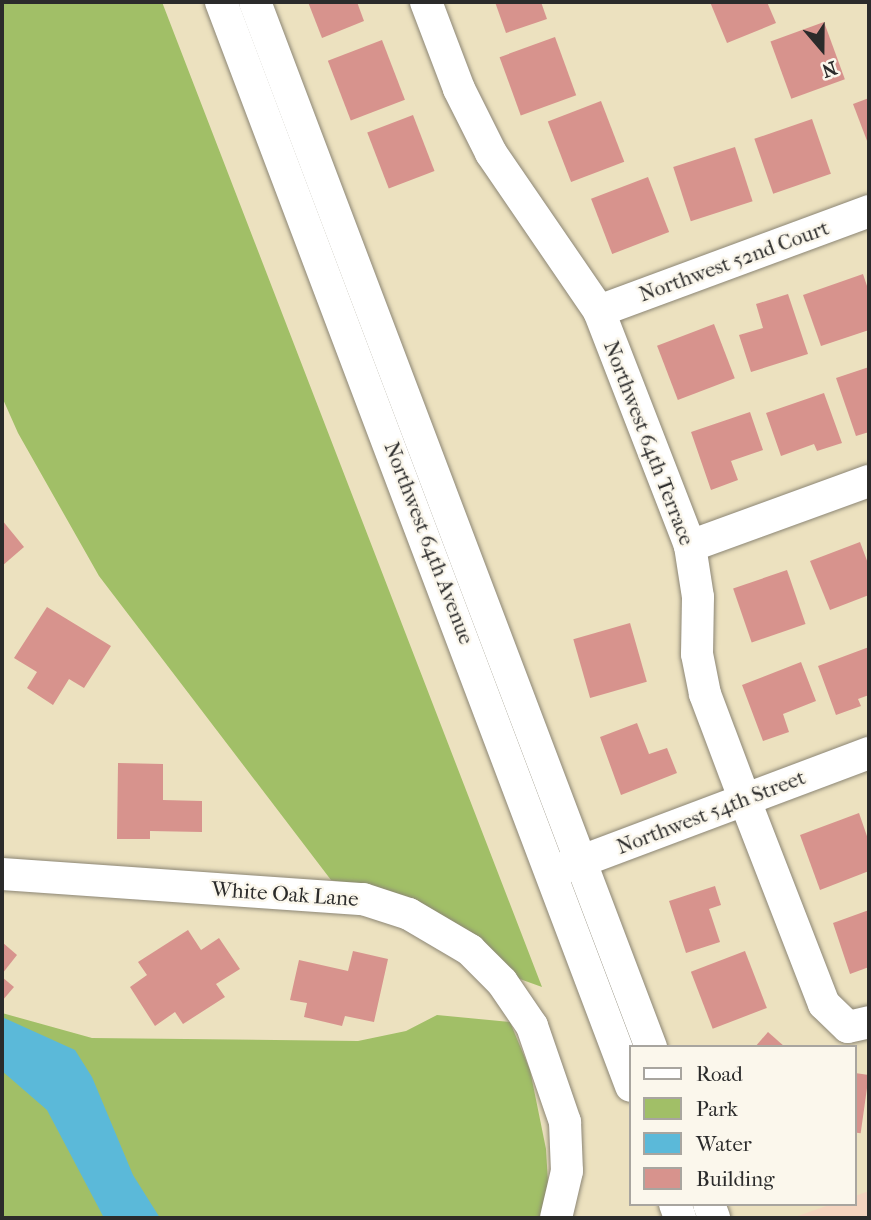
<!DOCTYPE html>
<style>
body{margin:0}
#map{position:relative;width:871px;height:1220px;overflow:hidden;background:#ece1bf;font-family:"IM FELL French Canon",serif}
div>[style]{position:absolute}
.built>*{inset:0;background:#f4d4bf}
.green>*{inset:0;background:#a1bf67}
.water>*{inset:0;background:#5bb9d9}
.building>*{inset:0;background:#d7938d;transform-origin:0 0}
.roads{filter:drop-shadow(0 0 2px #8c8675) drop-shadow(0 0 2px #8c8675)}
.minor>*{height:32px;margin:-16px;padding:0 16px;transform-origin:16px;border-radius:16px;background:#fff}
span{translate:-50% -50%;white-space:nowrap;text-align:center;line-height:1.15;-webkit-text-stroke:5px #fbf7ec;paint-order:stroke}
.street-label{font-size:21px;color:#2b2b2b}
.frame{position:absolute;inset:0;border:4px solid #2b2b2b;pointer-events:none}
.legend{position:absolute;left:629px;top:1045px;width:228px;height:161px;box-sizing:border-box;background:#fbf7ec;border:2px solid #a8a59f;margin:0;padding:9px 12px;list-style:none;font-size:21px;color:#2b2b2b}
.legend li{display:flex;align-items:center;gap:14px;height:35px}
.legend b{width:35px;border:2px solid #a8a59f}
.north{position:absolute;left:787px;top:14px;width:70px;height:70px;-webkit-text-stroke:5px #fbf7ec;paint-order:stroke;rotate:160deg;font-size:19px;font-weight:700;line-height:28px;text-align:center;color:#2b2b2b}
.north::after{content:'';display:block;margin:auto;width:24px;height:32px;background:#2b2b2b;clip-path:polygon(50% 0,100% 100%,50% 72%,0 100%)}
</style>
<div id="map">
<div class="built">
<i style="clip-path:polygon(869px 1191px,869px 1218px,792px 1218px,832px 1204px,855px 1204px,855px 1196px)"></i>
</div>
<div class="green">
<i style="clip-path:polygon(2px 2px,162px 2px,542px 987px,506px 974px,398px 895px,331px 880px,99px 576px,18px 433px,2px 397px)"></i>
<i style="clip-path:polygon(2px 1013px,92px 1038px,358px 1041px,406px 1031px,437px 1015px,510px 1022px,530px 1070px,546px 1149px,549px 1199px,545px 1218px,2px 1218px)"></i>
</div>
<div class="water">
<i style="clip-path:polygon(2px 1017px,75px 1050px,92px 1077px,133px 1175px,160px 1218px,104px 1218px,47px 1110px,2px 1071px)"></i>
</div>
<div class="building">
<i style="clip-path:polygon(308px 2px,357px 2px,364px 21px,322px 38px)"></i>
<i style="clip-path:polygon(495px 2px,541px 2px,547px 19px,506px 33px)"></i>
<i style="clip-path:polygon(710px 2px,767px 2px,776px 23px,727px 43px)"></i>
<i style="left:824px;top:22px;width:61px;height:57px;rotate:70deg"></i>
<i style="left:555px;top:37px;width:62px;height:59px;rotate:70deg"></i>
<i style="left:382px;top:40px;width:64px;height:58px;rotate:69deg"></i>
<i style="clip-path:polygon(869px 98px,869px 146px,853px 104px)"></i>
<i style="left:601px;top:101px;width:65px;height:57px;rotate:69deg"></i>
<i style="left:413px;top:115px;width:60px;height:49px;rotate:69deg"></i>
<i style="left:812px;top:119px;width:58px;height:61px;rotate:71deg"></i>
<i style="left:735px;top:147px;width:57px;height:65px;rotate:72deg"></i>
<i style="left:648px;top:177px;width:59px;height:61px;rotate:69deg"></i>
<i style="clip-path:polygon(863px 274px,869px 292px,869px 330px,821px 346px,803px 295px)"></i>
<i style="clip-path:polygon(788px 294px,808px 354px,751px 372px,739px 335px,763px 328px,756px 304px)"></i>
<i style="left:714px;top:324px;width:58px;height:61px;rotate:69deg"></i>
<i style="clip-path:polygon(869px 367px,869px 432px,856px 436px,836px 378px)"></i>
<i style="clip-path:polygon(824px 393px,842px 443px,817px 451px,814px 444px,781px 456px,766px 413px)"></i>
<i style="clip-path:polygon(750px 412px,763px 450px,731px 461px,738px 480px,711px 490px,691px 432px)"></i>
<i style="clip-path:polygon(2px 520px,24px 547px,2px 566px)"></i>
<i style="clip-path:polygon(860px 542px,869px 566px,869px 595px,830px 610px,810px 561px)"></i>
<i style="left:787px;top:570px;width:57px;height:57px;rotate:71deg"></i>
<i style="clip-path:polygon(47px 607px,111px 646px,84px 688px,69px 679px,53px 705px,27px 688px,37px 672px,14px 658px)"></i>
<i style="left:630px;top:623px;width:61px;height:59px;rotate:74deg"></i>
<i style="clip-path:polygon(869px 647px,869px 695px,858px 699px,861px 706px,836px 715px,818px 666px)"></i>
<i style="clip-path:polygon(801px 662px,816px 701px,783px 714px,789px 732px,763px 741px,742px 685px)"></i>
<i style="clip-path:polygon(637px 723px,649px 754px,667px 748px,677px 773px,621px 795px,600px 737px)"></i>
<i style="clip-path:polygon(118px 763px,163px 764px,163px 800px,202px 801px,202px 832px,150px 831px,150px 839px,117px 839px)"></i>
<i style="clip-path:polygon(859px 813px,869px 842px,869px 871px,820px 890px,800px 835px)"></i>
<i style="clip-path:polygon(715px 886px,721px 905px,709px 909px,720px 942px,686px 953px,669px 901px)"></i>
<i style="clip-path:polygon(869px 910px,869px 967px,850px 974px,833px 923px)"></i>
<i style="clip-path:polygon(188px 930px,201px 950px,219px 938px,240px 969px,216px 984px,225px 997px,183px 1024px,175px 1012px,155px 1026px,130px 987px,147px 975px,138px 962px)"></i>
<i style="clip-path:polygon(2px 942px,17px 955px,2px 974px)"></i>
<i style="clip-path:polygon(353px 951px,388px 959px,374px 1022px,345px 1016px,342px 1026px,304px 1017px,307px 1003px,290px 1000px,299px 960px,348px 971px)"></i>
<i style="left:745px;top:951px;width:61px;height:58px;rotate:69deg"></i>
<i style="clip-path:polygon(2px 977px,14px 987px,2px 1001px)"></i>
<i style="clip-path:polygon(768px 1032px,785px 1047px,755px 1047px)"></i>
<i style="left:855px;top:1073px;width:14px;height:59px;rotate:8deg"></i>
</div>
<div class="roads">
<div class="minor">
<i style="left:221px;top:2px;width:1159px;rotate:69.28deg"></i>
<i style="left:255px;top:2px;width:1118px;rotate:69.25deg"></i>
<i style="left:426px;top:2px;width:93px;rotate:69.2deg"></i>
<i style="left:459px;top:89px;width:72px;rotate:63.4deg"></i>
<i style="left:491px;top:153px;width:191px;rotate:55.6deg"></i>
<i style="left:599px;top:311px;width:252px;rotate:68.8deg"></i>
<i style="left:690px;top:546px;width:52px;rotate:81.1deg"></i>
<i style="left:698px;top:597px;width:57px;rotate:91deg"></i>
<i style="left:697px;top:654px;width:41px;rotate:78.7deg"></i>
<i style="left:705px;top:694px;width:111px;rotate:69.4deg"></i>
<i style="left:744px;top:798px;width:221px;rotate:68.8deg"></i>
<i style="left:824px;top:1004px;width:33px;rotate:44deg"></i>
<i style="left:848px;top:1027px;width:22px;rotate:-13deg"></i>
<i style="left:599px;top:311px;width:288px;rotate:-20.3deg"></i>
<i style="left:690px;top:546px;width:190px;rotate:-20deg"></i>
<i style="left:563px;top:868px;width:327px;rotate:-20.6deg"></i>
<i style="left:2px;top:874px;width:362px;rotate:4deg"></i>
<i style="left:363px;top:899px;width:48px;rotate:18.1deg"></i>
<i style="left:409px;top:914px;width:71px;rotate:30.5deg"></i>
<i style="left:470px;top:950px;width:45px;rotate:45deg"></i>
<i style="left:502px;top:982px;width:53px;rotate:55.7deg"></i>
<i style="left:532px;top:1026px;width:102px;rotate:71deg"></i>
<i style="left:565px;top:1122px;width:49px;rotate:87.7deg"></i>
<i style="left:567px;top:1171px;width:48px;rotate:103.2deg"></i>
<i style="left:675px;top:1204px;width:15px;rotate:70deg"></i>
<i style="left:709px;top:1204px;width:15px;rotate:70deg"></i>
</div>
</div>
<div class="street-label">
<span style="left:734px;top:261px;rotate:-20deg">Northwest 52nd Court</span>
<span style="left:649px;top:443px;rotate:69deg">Northwest 64th Terrace</span>
<span style="left:429px;top:543px;rotate:69deg">Northwest 64th Avenue</span>
<span style="left:711px;top:812px;rotate:-21deg">Northwest 54th Street</span>
<span style="left:285px;top:894px;rotate:4deg">White Oak Lane</span>
</div>
<div class="frame"></div>
<ul class="legend">
<li><b style="height:9px;background:#fff"></b>Road</li>
<li><b style="height:19px;background:#a1bf67"></b>Park</li>
<li><b style="height:19px;background:#5bb9d9"></b>Water</li>
<li><b style="height:19px;background:#d7938d"></b>Building</li>
</ul>
<div class="north">N</div>
</div>
